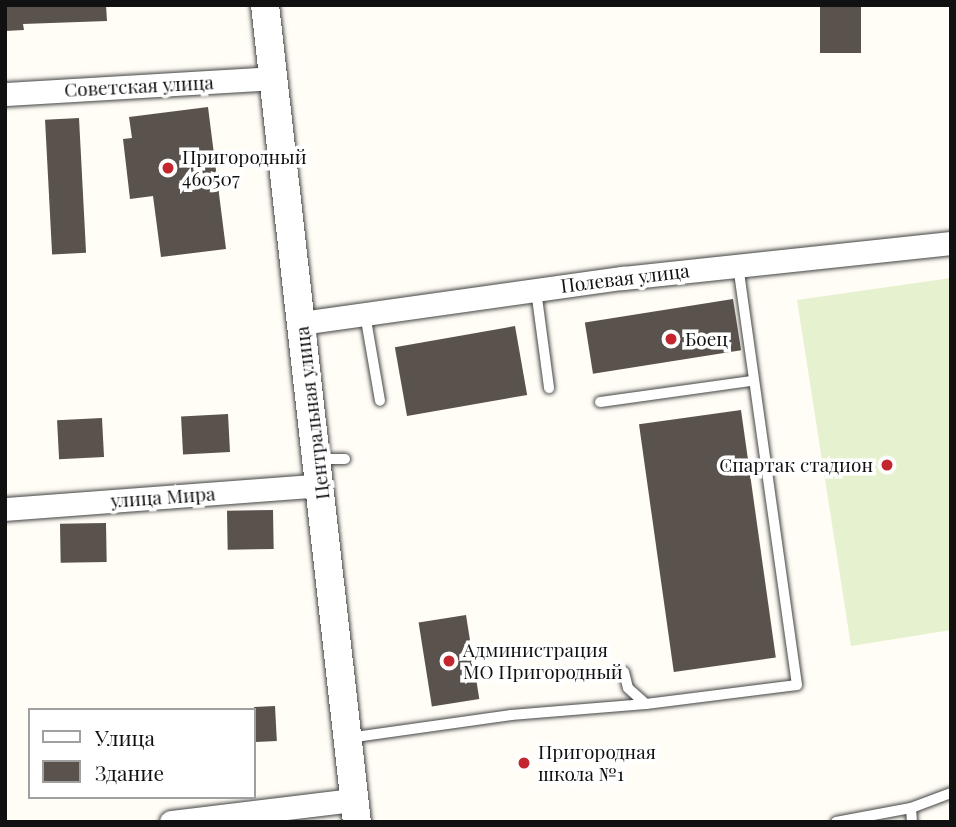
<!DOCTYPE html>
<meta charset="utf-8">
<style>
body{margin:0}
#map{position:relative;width:956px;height:827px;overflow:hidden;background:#fffdf5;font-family:"Playfair Display",serif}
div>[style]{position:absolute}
.pitch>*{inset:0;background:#e6f2cf}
.building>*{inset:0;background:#5a524d;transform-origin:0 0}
.roads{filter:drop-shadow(0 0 2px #444) drop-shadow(0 0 2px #444)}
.service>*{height:10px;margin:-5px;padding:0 5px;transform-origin:5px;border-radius:5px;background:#fff}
.minor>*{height:23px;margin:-11.5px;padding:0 11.5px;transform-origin:11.5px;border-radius:11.5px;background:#fff}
.tertiary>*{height:28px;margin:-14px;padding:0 14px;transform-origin:14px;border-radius:14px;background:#fff}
.dots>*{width:19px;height:19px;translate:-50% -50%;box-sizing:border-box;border:4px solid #fff;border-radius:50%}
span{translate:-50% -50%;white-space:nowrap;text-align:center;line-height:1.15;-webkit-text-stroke:7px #fff;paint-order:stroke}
.street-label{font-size:19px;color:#111}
.poi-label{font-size:19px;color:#111}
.left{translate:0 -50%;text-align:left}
.right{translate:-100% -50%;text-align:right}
.frame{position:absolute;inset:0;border:7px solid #111;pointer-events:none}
.legend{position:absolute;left:28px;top:708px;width:228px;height:91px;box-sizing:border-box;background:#fff;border:2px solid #a0a0a0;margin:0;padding:9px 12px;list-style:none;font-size:21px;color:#111}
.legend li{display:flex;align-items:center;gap:14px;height:35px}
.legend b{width:35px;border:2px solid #a0a0a0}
</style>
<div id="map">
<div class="pitch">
<i style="clip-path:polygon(951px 278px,951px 630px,851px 646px,797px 300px)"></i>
</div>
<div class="building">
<i style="clip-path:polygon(5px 5px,106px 5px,107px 21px,23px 24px,24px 30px,5px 31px)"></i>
<i style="left:820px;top:5px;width:41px;height:48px"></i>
<i style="clip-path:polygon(208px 107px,226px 249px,161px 257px,153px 196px,130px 199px,123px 139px,132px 138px,129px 117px)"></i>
<i style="left:79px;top:118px;width:135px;height:34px;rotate:87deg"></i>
<i style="left:733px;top:299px;width:52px;height:150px;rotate:81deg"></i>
<i style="left:515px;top:326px;width:70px;height:122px;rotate:80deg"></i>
<i style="left:741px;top:410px;width:250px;height:103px;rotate:82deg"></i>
<i style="left:228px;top:414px;width:38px;height:47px;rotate:87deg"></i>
<i style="left:102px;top:418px;width:39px;height:45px;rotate:87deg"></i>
<i style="left:273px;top:510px;width:39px;height:46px;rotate:89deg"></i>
<i style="left:106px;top:523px;width:39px;height:46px;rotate:89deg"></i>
<i style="left:466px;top:615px;width:85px;height:48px;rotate:81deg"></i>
<i style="left:275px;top:706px;width:35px;height:21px;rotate:87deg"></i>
</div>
<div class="roads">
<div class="service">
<i style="left:536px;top:290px;width:99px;rotate:82.4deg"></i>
<i style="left:365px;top:314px;width:88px;rotate:80.2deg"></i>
<i style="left:600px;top:402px;width:152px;rotate:-7.9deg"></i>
<i style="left:318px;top:459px;width:27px"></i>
<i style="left:624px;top:672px;width:16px;rotate:76deg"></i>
<i style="left:628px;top:688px;width:24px;rotate:42deg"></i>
<i style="left:646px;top:704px;width:152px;rotate:-7.2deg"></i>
<i style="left:797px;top:685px;width:425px;rotate:-98deg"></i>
<i style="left:348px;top:738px;width:165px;rotate:-8deg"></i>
<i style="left:511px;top:715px;width:135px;rotate:-4.7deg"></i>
<i style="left:911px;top:808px;width:43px;rotate:-20.6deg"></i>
<i style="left:836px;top:822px;width:76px;rotate:-10.6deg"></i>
<i style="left:911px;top:808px;width:14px;rotate:86deg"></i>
</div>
<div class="minor">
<i style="left:5px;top:94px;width:268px;rotate:-3.4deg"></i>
<i style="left:301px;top:323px;width:325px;rotate:-8deg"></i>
<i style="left:623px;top:278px;width:330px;rotate:-6.1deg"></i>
<i style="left:5px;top:509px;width:317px;rotate:-4.3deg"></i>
<i style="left:171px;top:822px;width:184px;rotate:-6.9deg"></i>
</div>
<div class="tertiary">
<i style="left:265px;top:5px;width:822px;rotate:83.58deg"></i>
</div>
</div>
<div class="dots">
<i style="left:168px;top:168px;background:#c4262e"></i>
<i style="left:671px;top:339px;background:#c4262e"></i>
<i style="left:887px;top:465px;background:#c4262e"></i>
<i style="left:449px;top:661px;background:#c4262e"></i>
<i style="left:524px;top:763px;background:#c4262e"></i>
</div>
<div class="street-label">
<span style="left:139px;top:86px;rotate:-3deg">Советская улица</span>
<span style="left:625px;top:278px;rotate:-7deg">Полевая улица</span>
<span style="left:312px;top:413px;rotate:-97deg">Центральная улица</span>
<span style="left:163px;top:497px;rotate:-4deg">улица Мира</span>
</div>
<div class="poi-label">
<span class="left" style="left:182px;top:168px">Пригородный<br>460507</span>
<span class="left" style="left:685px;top:339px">Боец</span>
<span class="right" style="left:873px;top:465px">Спартак стадион</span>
<span class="left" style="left:463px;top:661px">Администрация<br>МО Пригородный</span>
<span class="left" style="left:538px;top:763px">Пригородная<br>школа №1</span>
</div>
<div class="frame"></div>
<ul class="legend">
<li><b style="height:9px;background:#fff"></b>Улица</li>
<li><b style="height:19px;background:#5a524d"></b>Здание</li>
</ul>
</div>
